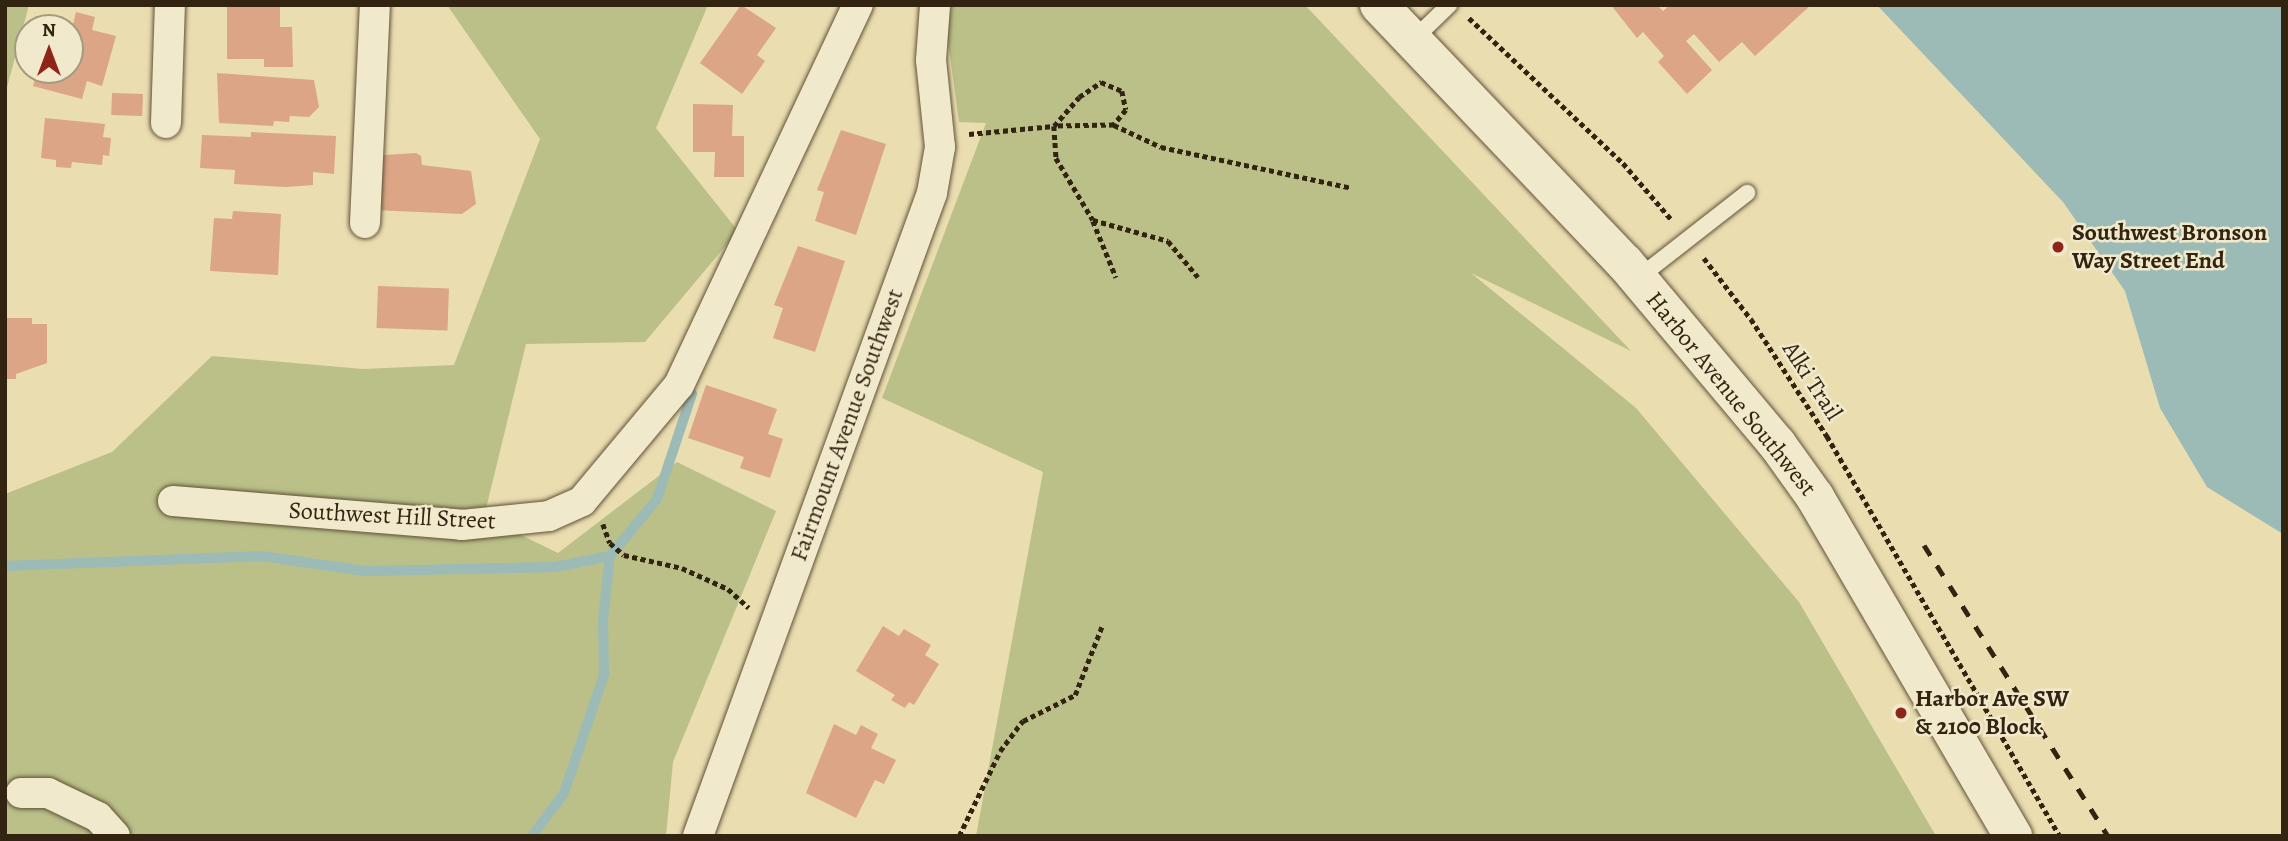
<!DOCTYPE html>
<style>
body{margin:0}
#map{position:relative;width:2288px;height:841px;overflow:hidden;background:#eaddb0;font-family:Alegreya,serif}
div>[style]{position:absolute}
.green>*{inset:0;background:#bac088}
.water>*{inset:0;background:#9cbab6}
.stream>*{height:10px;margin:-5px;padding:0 5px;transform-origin:5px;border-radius:5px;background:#9cbab6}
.building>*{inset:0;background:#dba586;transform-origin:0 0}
.path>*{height:4.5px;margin-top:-2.25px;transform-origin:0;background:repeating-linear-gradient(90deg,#332411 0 5px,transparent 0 8.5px)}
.roads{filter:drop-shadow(0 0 2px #615239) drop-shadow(0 0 2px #615239)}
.lane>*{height:16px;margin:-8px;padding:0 8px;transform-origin:8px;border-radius:8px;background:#f1e9cc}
.street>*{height:30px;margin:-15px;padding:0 15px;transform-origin:15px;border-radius:15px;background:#f1e9cc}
.secondary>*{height:38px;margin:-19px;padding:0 19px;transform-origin:19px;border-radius:19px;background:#f1e9cc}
.rail>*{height:5px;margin-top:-2.5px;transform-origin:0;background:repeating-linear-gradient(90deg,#332411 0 12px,transparent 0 24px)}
.dots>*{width:19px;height:19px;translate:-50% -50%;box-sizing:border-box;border:4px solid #f1e9cc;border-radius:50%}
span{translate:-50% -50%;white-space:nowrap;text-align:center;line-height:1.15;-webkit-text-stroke:5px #f1e9cc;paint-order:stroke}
.poi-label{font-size:24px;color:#332411;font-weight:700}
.left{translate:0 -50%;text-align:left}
.street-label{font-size:24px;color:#332411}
.frame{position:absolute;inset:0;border:7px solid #332411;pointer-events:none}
.north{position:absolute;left:14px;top:14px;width:70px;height:70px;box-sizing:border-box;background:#f1e9cc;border:2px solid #a59a81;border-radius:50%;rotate:0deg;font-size:19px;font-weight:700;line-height:28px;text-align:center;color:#332411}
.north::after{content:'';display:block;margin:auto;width:24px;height:32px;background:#8f2418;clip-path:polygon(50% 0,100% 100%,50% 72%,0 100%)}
</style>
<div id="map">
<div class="green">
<i style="clip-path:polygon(5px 5px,29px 5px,5px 95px)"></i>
<i style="clip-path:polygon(447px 5px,708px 5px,656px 128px,738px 231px,645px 342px,526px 344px,484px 517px,558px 553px,677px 462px,776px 511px,673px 762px,666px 836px,5px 836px,5px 494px,112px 452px,212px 356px,363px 369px,454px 365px,540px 139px)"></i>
<i style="clip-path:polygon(952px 5px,1305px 5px,1631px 351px,1471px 273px,1636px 408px,1799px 602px,1936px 836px,976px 836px,1043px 472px,882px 398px,986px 123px,959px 122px,947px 35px)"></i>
</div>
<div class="water">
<i style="clip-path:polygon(1877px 5px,2283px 5px,2283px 534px,2207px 487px,2160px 408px,2125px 291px,2063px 202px)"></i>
</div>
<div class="stream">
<i style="left:5px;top:566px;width:257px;rotate:-2.2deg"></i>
<i style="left:262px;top:556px;width:104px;rotate:8.3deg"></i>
<i style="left:365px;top:571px;width:190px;rotate:-1.2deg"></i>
<i style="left:555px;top:567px;width:56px;rotate:-11.3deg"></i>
<i style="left:532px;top:836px;width:54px;rotate:-53.3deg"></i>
<i style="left:564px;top:793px;width:125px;rotate:-71.3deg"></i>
<i style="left:604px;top:675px;width:56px;rotate:-91deg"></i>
<i style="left:603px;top:619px;width:63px;rotate:-83.7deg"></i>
<i style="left:610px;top:556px;width:74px;rotate:-50.5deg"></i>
<i style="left:657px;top:499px;width:111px;rotate:-71.6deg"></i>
</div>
<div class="building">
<i style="clip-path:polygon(280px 5px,280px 27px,292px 27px,293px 67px,264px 67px,264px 59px,227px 59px,227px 6px)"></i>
<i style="clip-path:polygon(741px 5px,776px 28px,757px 55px,765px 61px,742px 94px,700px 63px)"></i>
<i style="clip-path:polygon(1611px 5px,1657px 5px,1663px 11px,1670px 5px,1811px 5px,1755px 56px,1742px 42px,1719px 62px,1694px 34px,1686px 41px,1712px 70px,1687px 94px,1658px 62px,1664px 56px,1643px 32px,1637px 38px)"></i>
<i style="clip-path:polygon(76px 12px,95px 17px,92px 30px,116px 36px,102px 86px,87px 81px,82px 99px,33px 86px,38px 70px,70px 70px,70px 28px,55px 28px,57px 20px,73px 24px)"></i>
<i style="clip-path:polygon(217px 73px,314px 80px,319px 107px,309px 117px,290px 116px,289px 122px,274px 121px,273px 126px,219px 123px)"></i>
<i style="left:112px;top:93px;width:31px;height:22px;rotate:2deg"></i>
<i style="clip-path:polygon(693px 104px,733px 105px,732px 136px,744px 136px,744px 177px,714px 177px,715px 152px,693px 152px)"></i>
<i style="clip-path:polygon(45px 118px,105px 124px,103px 137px,111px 138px,109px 156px,103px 155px,102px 165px,72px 162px,71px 168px,56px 167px,56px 160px,41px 158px)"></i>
<i style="clip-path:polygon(841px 130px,886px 144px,856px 235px,815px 221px,824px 192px,817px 190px)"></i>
<i style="clip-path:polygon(251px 132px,336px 136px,334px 174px,313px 172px,313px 185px,286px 187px,234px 184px,235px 170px,200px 168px,202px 135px,251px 137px)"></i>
<i style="clip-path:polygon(416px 153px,421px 156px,422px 165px,471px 171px,476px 204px,462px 214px,375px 210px,376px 162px,383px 161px,384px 155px)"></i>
<i style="clip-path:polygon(233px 211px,281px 214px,278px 275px,210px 271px,214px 218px,232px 219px)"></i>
<i style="clip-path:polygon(798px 246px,845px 261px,815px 352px,773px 338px,783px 308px,774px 305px)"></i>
<i style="left:378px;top:286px;width:71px;height:42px;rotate:2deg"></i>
<i style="clip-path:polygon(5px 318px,32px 318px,32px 324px,47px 324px,47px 363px,16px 374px,16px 379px,5px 379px)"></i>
<i style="clip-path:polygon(706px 385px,777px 409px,768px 434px,783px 439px,770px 478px,740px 468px,744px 457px,688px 438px)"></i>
<i style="clip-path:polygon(883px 626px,899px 636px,904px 629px,931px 645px,925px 655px,939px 664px,914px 705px,909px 702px,905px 708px,891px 700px,895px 695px,856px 671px)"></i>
<i style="clip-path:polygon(834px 724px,856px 735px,861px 725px,878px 734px,871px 748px,896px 760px,884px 784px,875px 780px,856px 818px,806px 793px)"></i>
</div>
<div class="path">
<i style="left:1469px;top:18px;width:212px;rotate:43.3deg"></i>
<i style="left:1623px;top:163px;width:74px;rotate:49.4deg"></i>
<i style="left:1114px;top:125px;width:52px;rotate:25.1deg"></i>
<i style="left:1161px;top:147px;width:195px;rotate:12.1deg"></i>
<i style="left:969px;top:134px;width:85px;rotate:-5.4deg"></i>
<i style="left:1054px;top:126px;width:38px;rotate:-49deg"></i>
<i style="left:1079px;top:97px;width:27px;rotate:-34deg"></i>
<i style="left:1101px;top:82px;width:23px;rotate:23deg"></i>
<i style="left:1122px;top:91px;width:19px;rotate:78deg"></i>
<i style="left:1126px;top:110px;width:19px;rotate:129deg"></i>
<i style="left:1114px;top:125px;width:60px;rotate:179deg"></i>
<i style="left:1054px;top:126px;width:32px;rotate:86deg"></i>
<i style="left:1056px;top:158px;width:72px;rotate:59.2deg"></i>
<i style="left:1093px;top:220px;width:78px;rotate:15.6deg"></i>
<i style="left:1168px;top:241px;width:47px;rotate:50.2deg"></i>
<i style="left:1093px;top:221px;width:61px;rotate:67.7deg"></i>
<i style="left:1704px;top:258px;width:77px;rotate:52.4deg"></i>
<i style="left:1751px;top:319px;width:140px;rotate:57deg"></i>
<i style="left:1827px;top:436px;width:463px;rotate:59.8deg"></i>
<i style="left:603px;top:524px;width:20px;rotate:70deg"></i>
<i style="left:610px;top:543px;width:18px;rotate:41deg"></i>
<i style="left:624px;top:555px;width:59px;rotate:12.6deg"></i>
<i style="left:682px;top:568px;width:51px;rotate:24.5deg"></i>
<i style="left:728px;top:589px;width:28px;rotate:42deg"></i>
<i style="left:959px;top:836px;width:94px;rotate:-64.2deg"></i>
<i style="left:1000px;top:751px;width:38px;rotate:-53deg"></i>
<i style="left:1023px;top:721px;width:58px;rotate:-26.6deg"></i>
<i style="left:1075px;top:695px;width:74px;rotate:-68.6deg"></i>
</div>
<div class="roads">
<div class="lane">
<i style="left:1412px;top:41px;width:52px;rotate:-44.2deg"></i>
<i style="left:1637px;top:279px;width:140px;rotate:-38deg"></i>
</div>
<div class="street">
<i style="left:166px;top:123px;width:118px;rotate:-88.1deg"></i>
<i style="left:365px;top:223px;width:218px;rotate:-87.4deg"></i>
<i style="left:173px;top:501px;width:290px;rotate:4.7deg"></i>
<i style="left:462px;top:525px;width:87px;rotate:-5.9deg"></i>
<i style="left:549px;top:516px;width:36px;rotate:-24deg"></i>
<i style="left:582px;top:501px;width:151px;rotate:-50.1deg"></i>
<i style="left:679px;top:385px;width:420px;rotate:-64.8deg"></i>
<i style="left:21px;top:793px;width:27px"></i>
<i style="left:48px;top:793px;width:55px;rotate:25.6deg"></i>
<i style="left:98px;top:817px;width:25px;rotate:48deg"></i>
<i style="left:698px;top:836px;width:684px;rotate:-70deg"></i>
<i style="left:932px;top:193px;width:47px;rotate:-80.1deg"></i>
<i style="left:940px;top:147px;width:87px;rotate:-95.9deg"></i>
<i style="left:931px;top:60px;width:55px;rotate:-85.8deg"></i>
</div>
<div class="secondary">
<i style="left:1379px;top:5px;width:356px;rotate:46.4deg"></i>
<i style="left:1625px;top:263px;width:236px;rotate:50deg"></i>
<i style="left:1777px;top:444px;width:65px;rotate:54.4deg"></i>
<i style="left:1815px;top:497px;width:393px;rotate:59.7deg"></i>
</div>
</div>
<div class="rail">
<i style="left:1924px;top:545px;width:344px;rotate:57.7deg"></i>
</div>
<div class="dots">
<i style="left:2058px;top:247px;background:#8f2418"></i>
<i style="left:1901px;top:713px;background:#8f2418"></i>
</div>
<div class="poi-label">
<span class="left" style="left:2072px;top:247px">Southwest Bronson<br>Way Street End</span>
<span class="left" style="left:1915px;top:713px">Harbor Ave SW<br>&amp; 2100 Block</span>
</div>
<div class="street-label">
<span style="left:1812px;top:381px;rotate:57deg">Alki Trail</span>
<span style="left:1731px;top:394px;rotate:51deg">Harbor Avenue Southwest</span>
<span style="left:847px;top:425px;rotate:-70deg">Fairmount Avenue Southwest</span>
<span style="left:392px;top:516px;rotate:3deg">Southwest Hill Street</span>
</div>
<div class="frame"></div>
<div class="north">N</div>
</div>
